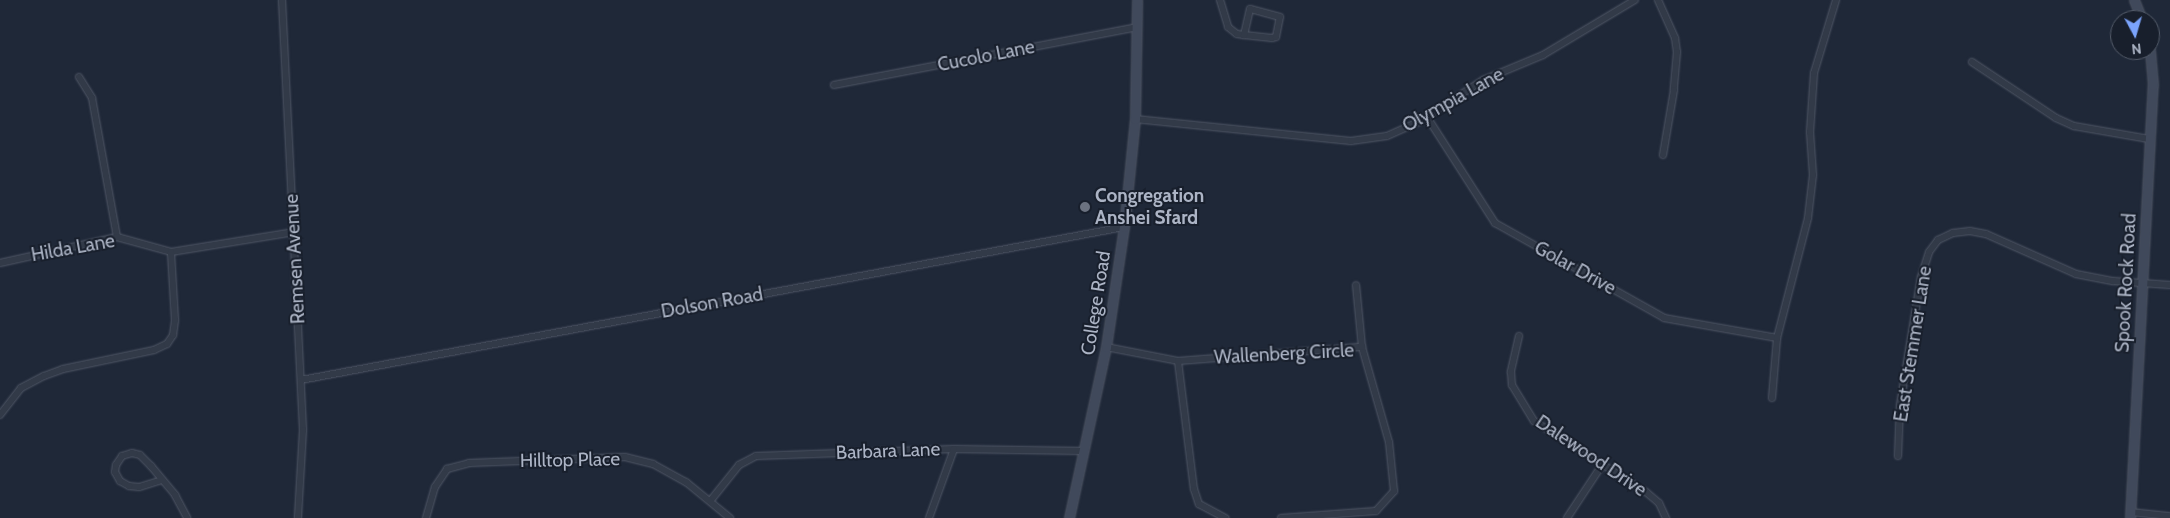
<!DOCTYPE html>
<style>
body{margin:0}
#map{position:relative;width:2170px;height:518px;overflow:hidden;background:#1f2838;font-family:Cabin,sans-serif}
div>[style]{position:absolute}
.roads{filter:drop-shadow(0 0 1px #505766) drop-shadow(0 0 1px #505766)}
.street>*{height:6px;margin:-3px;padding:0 3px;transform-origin:3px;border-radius:3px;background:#323a48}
.secondary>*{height:9px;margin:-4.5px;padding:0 4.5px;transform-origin:4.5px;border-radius:4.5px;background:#40495b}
.dots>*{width:14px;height:14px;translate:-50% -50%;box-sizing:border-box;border:2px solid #181f2c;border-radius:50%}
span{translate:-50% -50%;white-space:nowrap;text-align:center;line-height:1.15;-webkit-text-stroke:4px #181f2c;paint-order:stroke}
.street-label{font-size:19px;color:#acb4c5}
.poi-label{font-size:19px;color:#acb4c5;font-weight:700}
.left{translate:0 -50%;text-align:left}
.north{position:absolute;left:2110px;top:10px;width:50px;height:50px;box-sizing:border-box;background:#181f2c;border:1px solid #535b69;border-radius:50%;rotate:174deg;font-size:14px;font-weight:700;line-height:20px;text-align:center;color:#acb4c5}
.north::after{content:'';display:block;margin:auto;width:18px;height:22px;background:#7ba4fc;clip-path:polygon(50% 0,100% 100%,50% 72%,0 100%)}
</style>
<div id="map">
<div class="roads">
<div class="street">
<i style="left:282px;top:0;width:431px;rotate:87.2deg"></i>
<i style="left:303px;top:430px;width:88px;rotate:93.3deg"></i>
<i style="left:1220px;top:0;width:28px;rotate:73deg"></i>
<i style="left:1228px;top:27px;width:11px;rotate:38deg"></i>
<i style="left:1237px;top:34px;width:7px;rotate:8deg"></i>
<i style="left:1244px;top:35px;width:28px;rotate:6deg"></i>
<i style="left:1272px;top:38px;width:4px;rotate:-14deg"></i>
<i style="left:1276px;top:37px;width:20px;rotate:-79deg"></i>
<i style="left:1280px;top:17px;width:31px;rotate:-165deg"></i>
<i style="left:1250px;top:9px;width:27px;rotate:103deg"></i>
<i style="left:1658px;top:0;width:42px;rotate:65.9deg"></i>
<i style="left:1675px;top:38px;width:14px;rotate:82deg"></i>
<i style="left:1677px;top:52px;width:38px;rotate:95deg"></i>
<i style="left:1674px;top:90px;width:66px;rotate:99.6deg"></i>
<i style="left:1972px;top:62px;width:101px;rotate:33.7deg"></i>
<i style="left:2056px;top:118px;width:20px;rotate:24deg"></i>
<i style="left:2074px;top:126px;width:76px;rotate:9.8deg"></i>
<i style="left:79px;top:77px;width:25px;rotate:58deg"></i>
<i style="left:92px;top:98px;width:141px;rotate:79.8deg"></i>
<i style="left:834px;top:85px;width:309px;rotate:-10.8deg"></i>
<i style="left:1427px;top:117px;width:126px;rotate:57.3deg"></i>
<i style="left:1495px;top:223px;width:194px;rotate:29.3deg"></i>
<i style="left:1664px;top:318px;width:115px;rotate:10deg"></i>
<i style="left:1135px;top:119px;width:217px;rotate:5.8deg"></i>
<i style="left:1351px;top:141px;width:36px;rotate:-8deg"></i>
<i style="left:1387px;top:136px;width:35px;rotate:-24deg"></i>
<i style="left:1419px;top:122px;width:77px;rotate:-33.3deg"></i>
<i style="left:1483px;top:80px;width:65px;rotate:-22.6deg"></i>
<i style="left:1543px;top:55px;width:107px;rotate:-30.9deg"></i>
<i style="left:0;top:263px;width:120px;rotate:-12.5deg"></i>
<i style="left:117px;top:237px;width:56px;rotate:15.5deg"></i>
<i style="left:171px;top:252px;width:125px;rotate:-9.2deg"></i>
<i style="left:1519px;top:336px;width:37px;rotate:103deg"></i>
<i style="left:1511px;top:372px;width:13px;rotate:86deg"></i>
<i style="left:1512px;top:385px;width:42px;rotate:58.6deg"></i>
<i style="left:1534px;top:421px;width:133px;rotate:32.4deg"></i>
<i style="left:1646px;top:492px;width:17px;rotate:40deg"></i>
<i style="left:1659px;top:503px;width:17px;rotate:65deg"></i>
<i style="left:1106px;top:347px;width:73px;rotate:11deg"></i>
<i style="left:1178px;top:361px;width:185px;rotate:-4.4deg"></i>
<i style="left:1178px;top:361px;width:129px;rotate:82.9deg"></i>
<i style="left:1194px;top:489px;width:16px;rotate:72deg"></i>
<i style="left:1199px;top:504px;width:30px;rotate:28deg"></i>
<i style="left:301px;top:380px;width:837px;rotate:-10.53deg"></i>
<i style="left:1772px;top:398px;width:60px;rotate:-85.2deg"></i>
<i style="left:1777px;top:338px;width:124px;rotate:-75.5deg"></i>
<i style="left:1808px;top:218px;width:43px;rotate:-83.4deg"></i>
<i style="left:1813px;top:175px;width:43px;rotate:-94deg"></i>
<i style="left:1810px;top:132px;width:59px;rotate:-86.1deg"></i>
<i style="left:1814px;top:73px;width:76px;rotate:-73.2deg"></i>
<i style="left:0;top:415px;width:34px;rotate:-52deg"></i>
<i style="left:21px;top:388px;width:26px;rotate:-28deg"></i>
<i style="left:44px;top:376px;width:20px;rotate:-20deg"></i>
<i style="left:63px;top:369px;width:93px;rotate:-11.8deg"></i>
<i style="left:154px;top:350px;width:14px;rotate:-25deg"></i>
<i style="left:167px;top:344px;width:11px;rotate:-56deg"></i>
<i style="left:173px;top:335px;width:15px;rotate:-82deg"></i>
<i style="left:175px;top:320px;width:68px;rotate:-93.4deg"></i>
<i style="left:1898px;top:456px;width:51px;rotate:-87.8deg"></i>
<i style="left:1900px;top:405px;width:130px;rotate:-80.7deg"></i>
<i style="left:1921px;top:277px;width:26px;rotate:-72deg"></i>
<i style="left:1929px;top:252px;width:15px;rotate:-53deg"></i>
<i style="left:1938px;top:240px;width:17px;rotate:-25deg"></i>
<i style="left:1953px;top:233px;width:17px;rotate:-7deg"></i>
<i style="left:1970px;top:231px;width:16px;rotate:11deg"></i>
<i style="left:1986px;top:234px;width:98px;rotate:24deg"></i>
<i style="left:2076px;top:274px;width:38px;rotate:11deg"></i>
<i style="left:2113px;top:281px;width:57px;rotate:4deg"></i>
<i style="left:162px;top:480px;width:24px;rotate:163deg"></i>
<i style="left:139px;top:487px;width:10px;rotate:-174deg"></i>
<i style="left:129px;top:486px;width:10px;rotate:-151deg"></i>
<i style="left:120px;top:481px;width:10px;rotate:-119deg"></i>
<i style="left:115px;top:472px;width:7px;rotate:-82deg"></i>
<i style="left:116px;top:465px;width:11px;rotate:-56deg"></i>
<i style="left:122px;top:456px;width:10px;rotate:-17deg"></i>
<i style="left:132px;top:453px;width:8px;rotate:14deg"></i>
<i style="left:140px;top:455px;width:16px;rotate:45deg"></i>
<i style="left:151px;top:466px;width:38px;rotate:50deg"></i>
<i style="left:175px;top:495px;width:26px;rotate:62deg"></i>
<i style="left:711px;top:500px;width:45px;rotate:-51.3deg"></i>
<i style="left:739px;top:465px;width:19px;rotate:-28deg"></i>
<i style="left:756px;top:456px;width:198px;rotate:-2deg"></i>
<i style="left:954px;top:449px;width:130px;rotate:0.9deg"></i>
<i style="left:2131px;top:512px;width:39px;rotate:6deg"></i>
<i style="left:426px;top:518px;width:32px;rotate:-74deg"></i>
<i style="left:435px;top:487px;width:22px;rotate:-56deg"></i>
<i style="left:447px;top:469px;width:23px;rotate:-15deg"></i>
<i style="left:469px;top:463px;width:156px;rotate:-2.2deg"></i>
<i style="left:625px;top:457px;width:29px;rotate:14deg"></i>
<i style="left:653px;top:464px;width:38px;rotate:29deg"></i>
<i style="left:686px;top:482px;width:57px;rotate:39.3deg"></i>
<i style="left:929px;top:518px;width:73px;rotate:-70.1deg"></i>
<i style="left:1281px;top:518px;width:95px;rotate:-4.2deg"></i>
<i style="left:1376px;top:511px;width:27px;rotate:-48deg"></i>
<i style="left:1394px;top:491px;width:49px;rotate:-95.8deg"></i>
<i style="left:1389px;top:442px;width:99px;rotate:-105.9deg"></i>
<i style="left:1362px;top:347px;width:62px;rotate:-95.5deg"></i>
<i style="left:1567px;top:518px;width:64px;rotate:-56.6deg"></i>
</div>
<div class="secondary">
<i style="left:2134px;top:0;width:22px;rotate:68deg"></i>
<i style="left:1069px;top:518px;width:175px;rotate:-77.8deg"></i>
<i style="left:1106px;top:347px;width:121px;rotate:-81.5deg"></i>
<i style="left:1124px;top:227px;width:109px;rotate:-84.2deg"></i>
<i style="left:1135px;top:119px;width:119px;rotate:-89deg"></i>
<i style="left:2130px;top:518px;width:434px;rotate:-87deg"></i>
<i style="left:2153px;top:85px;width:35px;rotate:-95deg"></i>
</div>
</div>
<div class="dots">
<i style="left:1085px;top:207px;background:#6b7280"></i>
</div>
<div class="street-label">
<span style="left:986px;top:56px;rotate:-11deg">Cucolo Lane</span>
<span style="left:1453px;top:100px;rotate:-29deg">Olympia Lane</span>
<span style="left:73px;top:248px;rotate:-10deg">Hilda Lane</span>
<span style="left:295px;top:259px;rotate:-93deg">Remsen Avenue</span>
<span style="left:1575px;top:268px;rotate:29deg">Golar Drive</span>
<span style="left:2126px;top:283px;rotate:-87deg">Spook Rock Road</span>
<span style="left:712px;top:303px;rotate:-10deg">Dolson Road</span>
<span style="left:1096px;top:303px;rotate:-81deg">College Road</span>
<span style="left:1913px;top:344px;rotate:-81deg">East Stemmer Lane</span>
<span style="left:1284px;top:354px;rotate:-3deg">Wallenberg Circle</span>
<span style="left:888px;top:451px;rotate:-2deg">Barbara Lane</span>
<span style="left:1591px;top:456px;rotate:34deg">Dalewood Drive</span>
<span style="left:570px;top:460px;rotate:-1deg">Hilltop Place</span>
</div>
<div class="poi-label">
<span class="left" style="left:1095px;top:207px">Congregation<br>Anshei Sfard</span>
</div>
<div class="north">N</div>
</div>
